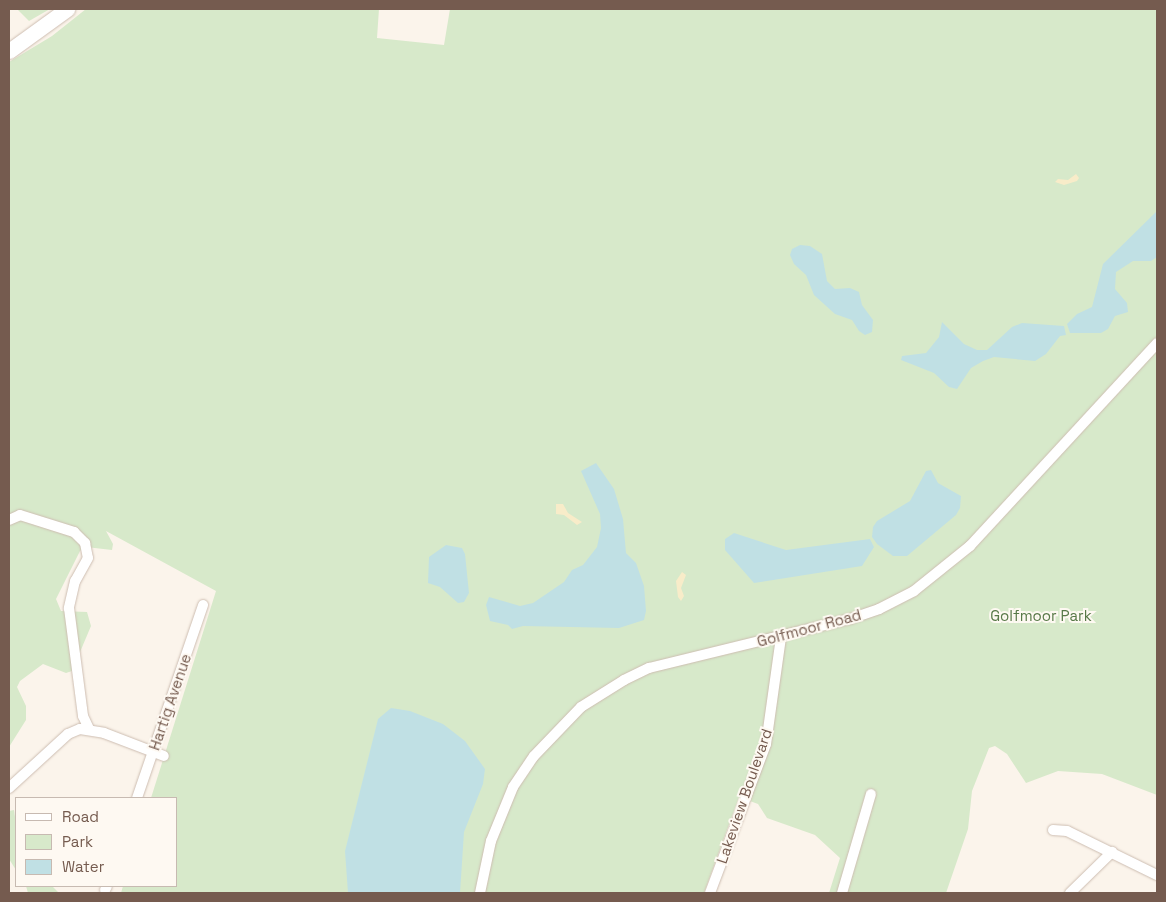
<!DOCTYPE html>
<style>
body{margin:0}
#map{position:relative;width:1166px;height:902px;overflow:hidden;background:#fbf4eb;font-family:"Space Grotesk",sans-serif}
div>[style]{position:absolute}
.green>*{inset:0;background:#d7e9ca}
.sand>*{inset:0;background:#f8ecc9}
.water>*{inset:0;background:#c0e0e4}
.roads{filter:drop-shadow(0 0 1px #cdbdb1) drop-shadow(0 0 1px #cdbdb1)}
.street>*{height:10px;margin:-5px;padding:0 5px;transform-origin:5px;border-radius:5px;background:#fff}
.secondary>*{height:15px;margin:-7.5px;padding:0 7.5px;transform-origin:7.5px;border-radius:7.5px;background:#fff}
span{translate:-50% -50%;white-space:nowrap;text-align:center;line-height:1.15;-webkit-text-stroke:4px #fef9f2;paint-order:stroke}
.park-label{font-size:15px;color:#587948}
.street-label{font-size:15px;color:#755b4f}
.frame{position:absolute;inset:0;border:10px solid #755b4f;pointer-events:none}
.legend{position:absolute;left:15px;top:797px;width:162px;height:90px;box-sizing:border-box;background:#fef9f2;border:1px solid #c7bab1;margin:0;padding:6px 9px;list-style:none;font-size:15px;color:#755b4f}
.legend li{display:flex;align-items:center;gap:10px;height:25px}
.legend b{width:25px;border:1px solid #c7bab1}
</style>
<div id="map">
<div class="green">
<i style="clip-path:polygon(17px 9px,50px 9px,29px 21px)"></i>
<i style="clip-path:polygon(86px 9px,379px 9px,377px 38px,444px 45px,450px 9px,1157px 9px,1157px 795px,1102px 774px,1058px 771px,1026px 783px,1007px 754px,995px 746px,989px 748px,972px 791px,968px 829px,946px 893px,829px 893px,840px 858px,815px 835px,767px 818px,758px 804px,739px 797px,704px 893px,121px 893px,123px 886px,176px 886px,176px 798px,151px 798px,216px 591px,106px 531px,113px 544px,112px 550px,86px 547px,80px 551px,56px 599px,61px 611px,87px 612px,91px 626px,72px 671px,66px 673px,43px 664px,20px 681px,17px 687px,26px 706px,26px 720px,9px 747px,9px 62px,52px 36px)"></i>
<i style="clip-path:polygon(14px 810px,16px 824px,16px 870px,9px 859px,9px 811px)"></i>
<i style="clip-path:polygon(26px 886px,52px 886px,59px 893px,28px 893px)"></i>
</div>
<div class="sand">
<i style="clip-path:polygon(1076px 174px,1079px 178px,1077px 181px,1064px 185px,1055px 182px,1058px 179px,1068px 180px)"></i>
<i style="clip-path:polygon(556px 504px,563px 504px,568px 513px,582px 522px,577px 525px,564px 515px,556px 514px)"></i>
<i style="clip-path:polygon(682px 572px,686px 575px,681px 588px,684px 596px,681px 601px,678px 597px,676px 581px)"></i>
</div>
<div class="water">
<i style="clip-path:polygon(1157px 211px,1157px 257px,1151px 261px,1133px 261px,1116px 272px,1115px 289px,1127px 303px,1128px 312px,1115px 316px,1108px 329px,1101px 333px,1070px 333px,1067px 324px,1077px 314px,1092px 307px,1103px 264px)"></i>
<i style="clip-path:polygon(800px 245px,810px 246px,822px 254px,827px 281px,835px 289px,850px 288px,859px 292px,862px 305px,873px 320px,872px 332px,865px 335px,859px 331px,852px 320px,835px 314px,814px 295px,806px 275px,794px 264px,790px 255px,792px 249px)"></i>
<i style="clip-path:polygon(942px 322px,964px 344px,977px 350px,987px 350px,1012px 327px,1022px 323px,1064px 326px,1066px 335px,1060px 336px,1046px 354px,1035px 361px,994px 357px,983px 361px,971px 368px,957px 389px,949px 387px,934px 373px,901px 360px,902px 356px,926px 353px,939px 337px)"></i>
<i style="clip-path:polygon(596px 463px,614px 489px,623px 519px,626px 553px,636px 563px,644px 586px,646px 611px,644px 620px,619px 628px,523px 626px,512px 629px,508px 625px,490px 621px,486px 605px,489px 597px,520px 606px,533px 603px,564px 582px,572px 570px,583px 565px,597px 547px,601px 528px,600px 514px,581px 471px)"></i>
<i style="clip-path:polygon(931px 470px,938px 483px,961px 496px,960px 508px,956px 515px,907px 556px,893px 556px,877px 544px,872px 537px,873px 527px,877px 521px,910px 501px,926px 471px)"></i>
<i style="clip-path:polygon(734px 533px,786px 550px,870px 539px,874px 547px,862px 566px,754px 583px,725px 550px,725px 539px)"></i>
<i style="clip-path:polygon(446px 545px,462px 548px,465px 554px,469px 593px,464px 602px,458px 603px,440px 587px,428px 583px,429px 557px)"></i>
<i style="clip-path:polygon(391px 708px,410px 711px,443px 724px,465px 741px,485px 769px,483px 784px,464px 832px,460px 893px,348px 893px,345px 851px,378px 719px)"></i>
</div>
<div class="roads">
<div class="street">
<i style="left:9px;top:520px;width:12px;rotate:-24deg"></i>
<i style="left:20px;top:515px;width:57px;rotate:17.5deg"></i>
<i style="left:74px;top:532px;width:16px;rotate:45deg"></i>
<i style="left:85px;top:543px;width:15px;rotate:79deg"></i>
<i style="left:88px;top:558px;width:26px;rotate:119deg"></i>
<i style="left:75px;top:581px;width:28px;rotate:103deg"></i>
<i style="left:69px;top:608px;width:109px;rotate:82.6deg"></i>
<i style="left:83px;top:716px;width:14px;rotate:65deg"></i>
<i style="left:9px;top:788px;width:80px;rotate:-42.5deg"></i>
<i style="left:68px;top:734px;width:13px;rotate:-23deg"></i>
<i style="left:80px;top:729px;width:24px;rotate:9deg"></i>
<i style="left:104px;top:733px;width:64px;rotate:21deg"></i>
<i style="left:137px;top:798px;width:204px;rotate:-71.1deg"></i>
<i style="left:1053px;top:830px;width:14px;rotate:4deg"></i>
<i style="left:1067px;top:831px;width:100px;rotate:26.1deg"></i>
<i style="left:105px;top:890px;width:4px;rotate:-63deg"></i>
<i style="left:480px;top:893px;width:53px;rotate:-78.1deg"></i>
<i style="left:491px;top:841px;width:58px;rotate:-67.8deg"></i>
<i style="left:513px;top:787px;width:37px;rotate:-56deg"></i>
<i style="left:534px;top:756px;width:68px;rotate:-46.2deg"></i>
<i style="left:581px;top:707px;width:51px;rotate:-32.1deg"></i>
<i style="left:624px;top:680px;width:28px;rotate:-26deg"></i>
<i style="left:649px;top:668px;width:207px;rotate:-13.7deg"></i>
<i style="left:850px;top:619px;width:31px;rotate:-19deg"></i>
<i style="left:879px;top:609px;width:39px;rotate:-27deg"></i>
<i style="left:914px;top:591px;width:72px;rotate:-38.8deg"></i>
<i style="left:970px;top:546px;width:276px;rotate:-47.3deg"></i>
<i style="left:710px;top:893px;width:159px;rotate:-69.4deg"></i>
<i style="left:766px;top:744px;width:108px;rotate:-82deg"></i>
<i style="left:842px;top:893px;width:103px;rotate:-73.7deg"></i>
<i style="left:1070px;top:893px;width:59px;rotate:-44.3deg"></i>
</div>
<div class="secondary">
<i style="left:9px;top:51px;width:72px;rotate:-35.9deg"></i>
</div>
</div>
<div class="park-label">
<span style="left:1041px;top:616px">Golfmoor Park</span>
</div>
<div class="street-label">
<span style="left:809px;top:628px;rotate:-15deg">Golfmoor Road</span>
<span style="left:170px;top:702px;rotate:-71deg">Hartig Avenue</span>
<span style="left:744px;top:796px;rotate:-71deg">Lakeview Boulevard</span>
</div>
<div class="frame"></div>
<ul class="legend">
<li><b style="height:6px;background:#fff"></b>Road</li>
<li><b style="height:14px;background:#d7e9ca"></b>Park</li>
<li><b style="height:14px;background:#c0e0e4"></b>Water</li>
</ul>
</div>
